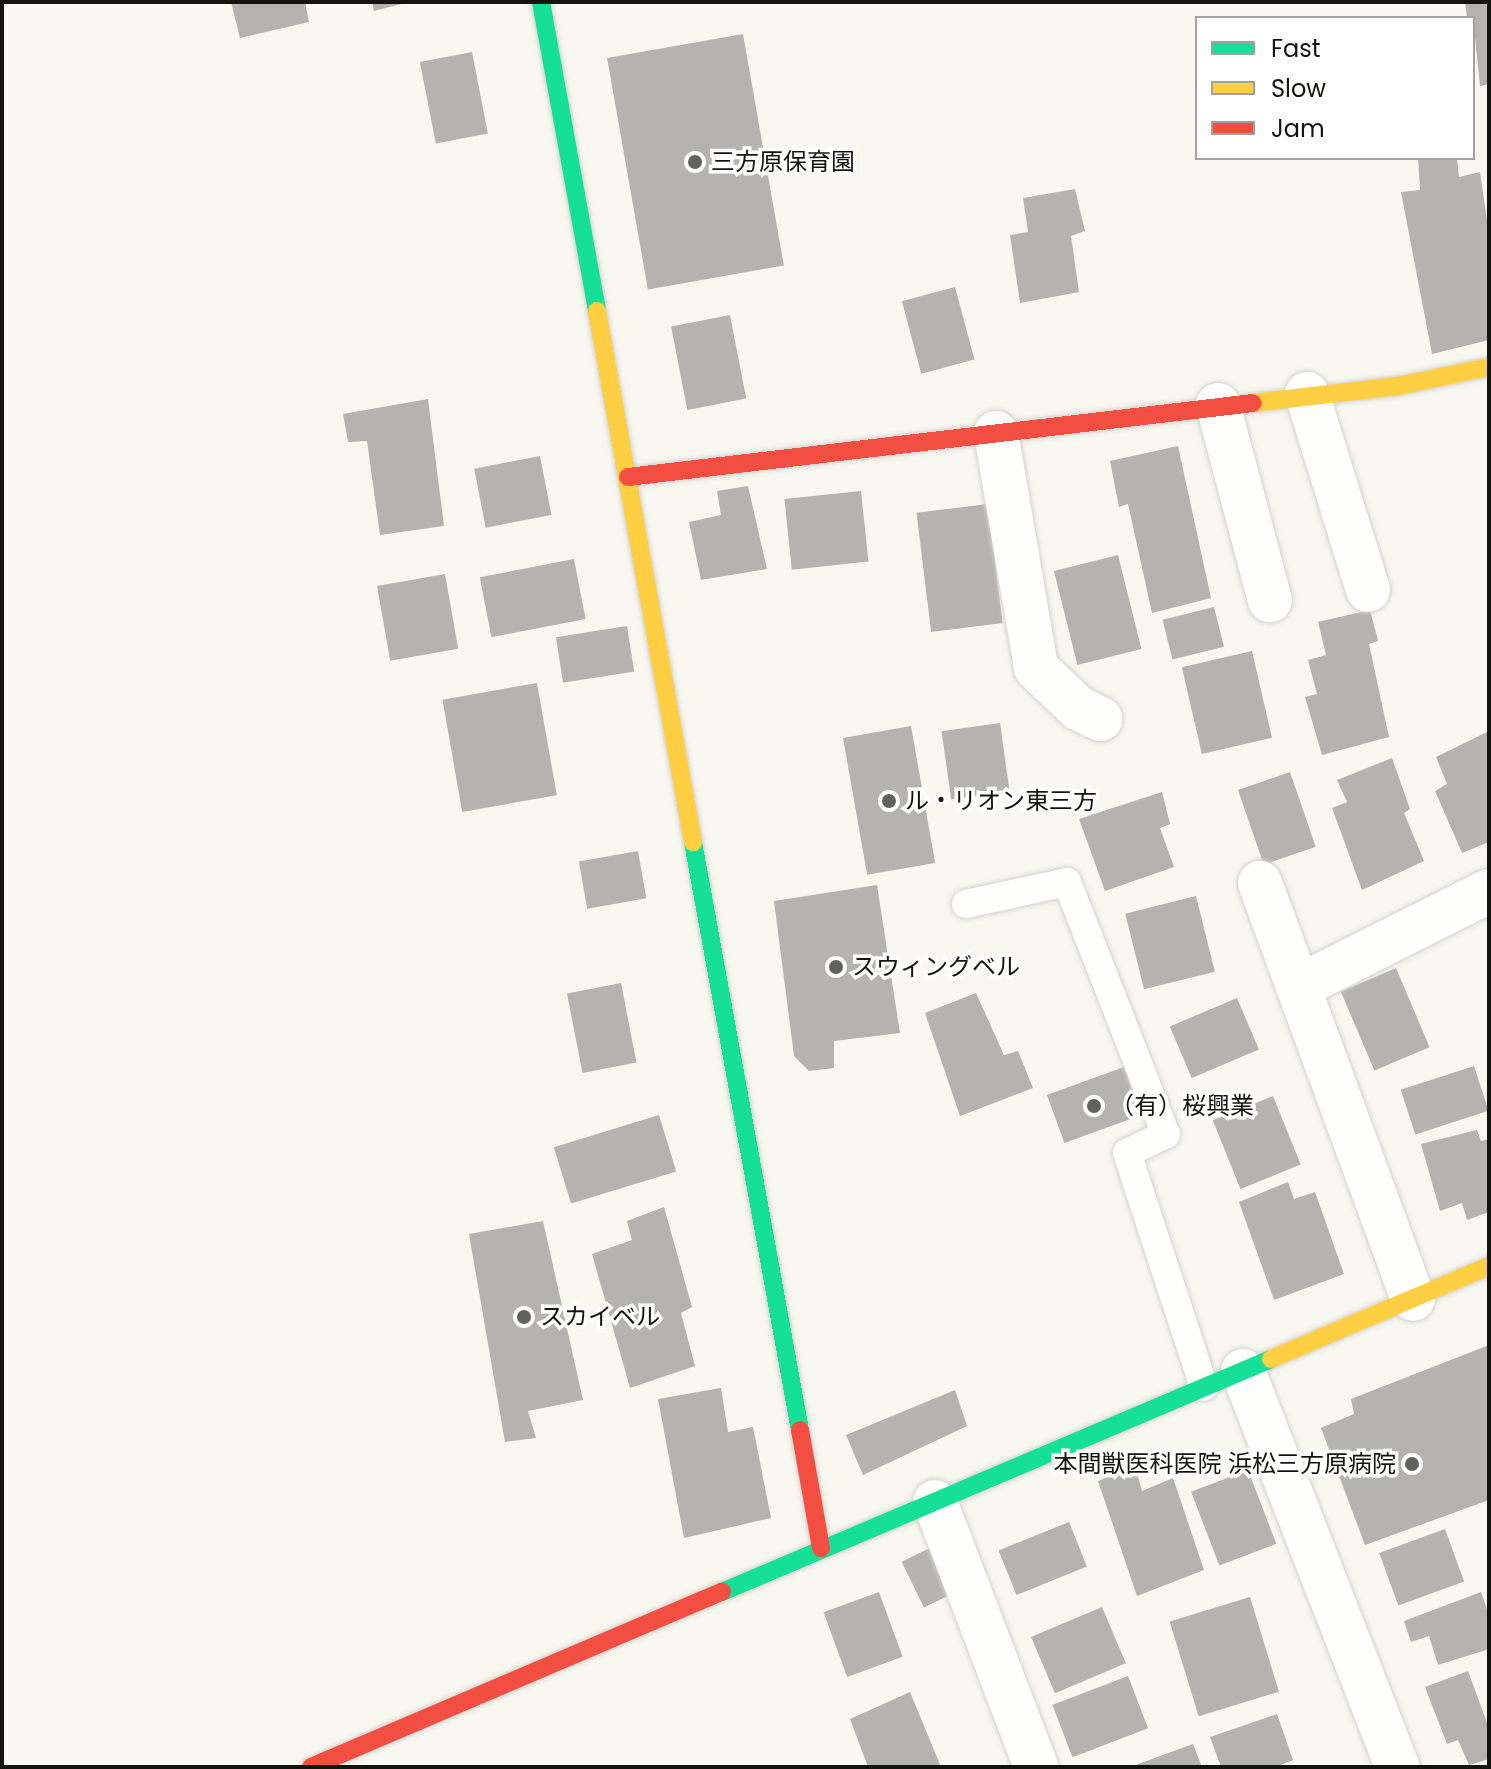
<!DOCTYPE html>
<meta charset="utf-8">
<style>
body{margin:0}
#map{position:relative;width:1491px;height:1769px;overflow:hidden;background:#f8f7f0;font-family:Poppins,"Noto Sans JP",sans-serif}
div>[style]{position:absolute}
.building>*{inset:0;background:#b5b3af;transform-origin:0 0}
.roads{filter:drop-shadow(0 0 2px #d3d2cd) drop-shadow(0 0 2px #d3d2cd)}
.lane>*{height:28px;margin:-14px;padding:0 14px;transform-origin:14px;border-radius:14px;background:#fefefd}
.street>*{height:44px;margin:-22px;padding:0 22px;transform-origin:22px;border-radius:22px;background:#fefefd}
.fast>*{height:18px;margin:-9px;padding:0 9px;transform-origin:9px;border-radius:9px;background:#16e098}
.slow>*{height:18px;margin:-9px;padding:0 9px;transform-origin:9px;border-radius:9px;background:#ffcf43}
.jam>*{height:18px;margin:-9px;padding:0 9px;transform-origin:9px;border-radius:9px;background:#f24e42}
.dots>*{width:22px;height:22px;translate:-50% -50%;box-sizing:border-box;border:4px solid #fff;border-radius:50%}
span{translate:-50% -50%;white-space:nowrap;text-align:center;line-height:1.15;-webkit-text-stroke:7px #fff;paint-order:stroke}
.poi-label{font-size:24px;color:#13130f}
.left{translate:0 -50%;text-align:left}
.right{translate:-100% -50%;text-align:right}
.frame{position:absolute;inset:0;border:4px solid #13130f;pointer-events:none}
.legend{position:absolute;left:1195px;top:16px;width:280px;height:144px;box-sizing:border-box;background:#fff;border:2px solid #a1a19f;margin:0;padding:10px 14px;list-style:none;font-size:24px;color:#13130f}
.legend li{display:flex;align-items:center;gap:16px;height:40px}
.legend b{width:40px;border:2px solid #a1a19f}
</style>
<div id="map">
<div class="building">
<i style="clip-path:polygon(231px 2px,305px 2px,309px 22px,240px 38px)"></i>
<i style="clip-path:polygon(372px 2px,405px 2px,405px 3px,374px 11px)"></i>
<i style="clip-path:polygon(1465px 2px,1489px 2px,1489px 84px,1480px 86px,1473px 18px,1467px 18px)"></i>
<i style="left:743px;top:34px;width:235px;height:138px;rotate:80deg"></i>
<i style="left:472px;top:52px;width:83px;height:53px;rotate:79deg"></i>
<i style="clip-path:polygon(1418px 158px,1457px 158px,1459px 177px,1480px 172px,1489px 234px,1489px 340px,1432px 354px,1401px 192px,1420px 190px)"></i>
<i style="clip-path:polygon(1075px 189px,1085px 231px,1071px 236px,1079px 292px,1020px 303px,1010px 235px,1028px 232px,1023px 198px)"></i>
<i style="left:955px;top:287px;width:75px;height:55px;rotate:75deg"></i>
<i style="left:730px;top:315px;width:85px;height:60px;rotate:79deg"></i>
<i style="clip-path:polygon(428px 399px,444px 526px,380px 535px,367px 441px,348px 442px,343px 414px)"></i>
<i style="clip-path:polygon(1178px 446px,1211px 598px,1152px 613px,1128px 504px,1119px 507px,1110px 461px)"></i>
<i style="left:540px;top:456px;width:60px;height:67px;rotate:79deg"></i>
<i style="clip-path:polygon(748px 486px,767px 569px,701px 580px,689px 522px,721px 515px,717px 491px)"></i>
<i style="left:861px;top:491px;width:71px;height:77px;rotate:84deg"></i>
<i style="left:988px;top:504px;width:120px;height:72px;rotate:83deg"></i>
<i style="left:1118px;top:555px;width:97px;height:66px;rotate:76deg"></i>
<i style="left:574px;top:559px;width:61px;height:96px;rotate:79deg"></i>
<i style="left:445px;top:574px;width:76px;height:69px;rotate:80deg"></i>
<i style="left:1214px;top:607px;width:41px;height:53px;rotate:76deg"></i>
<i style="clip-path:polygon(1370px 610px,1378px 641px,1369px 644px,1389px 737px,1322px 755px,1305px 697px,1317px 694px,1308px 660px,1326px 655px,1318px 622px)"></i>
<i style="left:627px;top:626px;width:46px;height:72px;rotate:81deg"></i>
<i style="left:1252px;top:651px;width:89px;height:72px;rotate:77deg"></i>
<i style="left:537px;top:683px;width:114px;height:96px;rotate:80deg"></i>
<i style="left:1000px;top:723px;width:69px;height:59px;rotate:82deg"></i>
<i style="left:911px;top:726px;width:139px;height:69px;rotate:80deg"></i>
<i style="clip-path:polygon(1489px 731px,1489px 842px,1462px 853px,1435px 791px,1447px 784px,1436px 757px)"></i>
<i style="clip-path:polygon(1392px 758px,1410px 809px,1404px 813px,1424px 861px,1362px 890px,1332px 808px,1347px 802px,1337px 780px)"></i>
<i style="left:1290px;top:772px;width:79px;height:55px;rotate:71deg"></i>
<i style="clip-path:polygon(1162px 792px,1170px 824px,1160px 828px,1174px 867px,1105px 891px,1079px 819px)"></i>
<i style="left:638px;top:851px;width:48px;height:60px;rotate:80deg"></i>
<i style="clip-path:polygon(877px 885px,900px 1033px,834px 1041px,834px 1068px,809px 1071px,794px 1056px,774px 901px)"></i>
<i style="left:1196px;top:896px;width:78px;height:73px;rotate:76deg"></i>
<i style="left:1396px;top:968px;width:86px;height:60px;rotate:67deg"></i>
<i style="left:621px;top:983px;width:81px;height:55px;rotate:79deg"></i>
<i style="clip-path:polygon(976px 993px,1004px 1055px,1018px 1051px,1033px 1088px,960px 1116px,925px 1013px)"></i>
<i style="left:1237px;top:998px;width:56px;height:73px;rotate:67deg"></i>
<i style="left:1474px;top:1066px;width:47px;height:77px;rotate:72deg"></i>
<i style="left:1124px;top:1067px;width:51px;height:82px;rotate:70deg"></i>
<i style="left:1273px;top:1096px;width:74px;height:65px;rotate:68deg"></i>
<i style="left:659px;top:1115px;width:59px;height:110px;rotate:73deg"></i>
<i style="clip-path:polygon(1477px 1130px,1481px 1141px,1489px 1139px,1489px 1212px,1467px 1220px,1462px 1203px,1440px 1211px,1421px 1144px)"></i>
<i style="clip-path:polygon(1288px 1182px,1294px 1199px,1315px 1192px,1344px 1274px,1274px 1300px,1239px 1202px)"></i>
<i style="clip-path:polygon(664px 1207px,692px 1307px,681px 1313px,695px 1366px,630px 1388px,592px 1254px,632px 1240px,627px 1221px)"></i>
<i style="clip-path:polygon(543px 1221px,583px 1400px,528px 1411px,536px 1438px,505px 1442px,469px 1234px)"></i>
<i style="clip-path:polygon(1489px 1345px,1489px 1500px,1365px 1545px,1321px 1428px,1354px 1414px,1351px 1399px)"></i>
<i style="clip-path:polygon(721px 1388px,728px 1432px,753px 1427px,771px 1518px,684px 1538px,658px 1399px)"></i>
<i style="clip-path:polygon(955px 1390px,967px 1426px,863px 1475px,846px 1435px)"></i>
<i style="clip-path:polygon(1135px 1466px,1142px 1491px,1173px 1478px,1204px 1570px,1137px 1596px,1098px 1481px)"></i>
<i style="left:1248px;top:1470px;width:79px;height:61px;rotate:69deg"></i>
<i style="left:1069px;top:1522px;width:48px;height:76px;rotate:68deg"></i>
<i style="left:1445px;top:1529px;width:56px;height:70px;rotate:70deg"></i>
<i style="left:934px;top:1546px;width:51px;height:36px;rotate:64deg"></i>
<i style="left:879px;top:1592px;width:69px;height:59px;rotate:70deg"></i>
<i style="clip-path:polygon(1481px 1592px,1489px 1615px,1489px 1649px,1438px 1665px,1429px 1636px,1411px 1642px,1404px 1621px)"></i>
<i style="left:1250px;top:1597px;width:99px;height:84px;rotate:73deg"></i>
<i style="left:1102px;top:1607px;width:61px;height:77px;rotate:67deg"></i>
<i style="clip-path:polygon(1468px 1671px,1489px 1728px,1489px 1759px,1469px 1765px,1458px 1740px,1447px 1744px,1425px 1687px)"></i>
<i style="left:1128px;top:1676px;width:56px;height:81px;rotate:69deg"></i>
<i style="clip-path:polygon(910px 1692px,941px 1767px,868px 1767px,850px 1719px)"></i>
<i style="clip-path:polygon(1277px 1714px,1293px 1760px,1276px 1767px,1221px 1767px,1210px 1737px)"></i>
<i style="clip-path:polygon(1193px 1744px,1202px 1767px,1130px 1767px)"></i>
</div>
<div class="roads">
<div class="lane">
<i style="left:966px;top:904px;width:103px;rotate:-12.3deg"></i>
<i style="left:1067px;top:882px;width:271px;rotate:68.6deg"></i>
<i style="left:1166px;top:1134px;width:43px;rotate:154deg"></i>
<i style="left:1127px;top:1153px;width:246px;rotate:71.8deg"></i>
</div>
<div class="street">
<i style="left:1307px;top:394px;width:205px;rotate:72.7deg"></i>
<i style="left:1218px;top:405px;width:202px;rotate:75.1deg"></i>
<i style="left:996px;top:433px;width:238px;rotate:80.3deg"></i>
<i style="left:1036px;top:668px;width:58px;rotate:43.6deg"></i>
<i style="left:1078px;top:708px;width:25px;rotate:26deg"></i>
<i style="left:1260px;top:883px;width:443px;rotate:69.8deg"></i>
<i style="left:1298px;top:987px;width:214px;rotate:-26.7deg"></i>
<i style="left:1243px;top:1371px;width:425px;rotate:68.7deg"></i>
<i style="left:935px;top:1502px;width:284px;rotate:69.1deg"></i>
</div>
<div class="fast">
<i style="left:541px;top:2px;width:314px;rotate:79.7deg"></i>
<i style="left:693px;top:842px;width:598px;rotate:79.69deg"></i>
<i style="left:722px;top:1592px;width:596px;rotate:-23deg"></i>
</div>
<div class="slow">
<i style="left:597px;top:311px;width:540px;rotate:79.75deg"></i>
<i style="left:1253px;top:403px;width:146px;rotate:-6.7deg"></i>
<i style="left:1398px;top:386px;width:93px;rotate:-11.8deg"></i>
<i style="left:1271px;top:1359px;width:237px;rotate:-23.1deg"></i>
</div>
<div class="jam">
<i style="left:628px;top:477px;width:629px;rotate:-6.75deg"></i>
<i style="left:800px;top:1430px;width:120px;rotate:79.9deg"></i>
<i style="left:311px;top:1767px;width:447px;rotate:-23.1deg"></i>
</div>
</div>
<div class="dots">
<i style="left:695px;top:162px;background:#63635e"></i>
<i style="left:889px;top:801px;background:#63635e"></i>
<i style="left:836px;top:967px;background:#63635e"></i>
<i style="left:1094px;top:1106px;background:#63635e"></i>
<i style="left:524px;top:1317px;background:#63635e"></i>
<i style="left:1412px;top:1464px;background:#63635e"></i>
</div>
<div class="poi-label">
<span class="left" style="left:711px;top:162px">三方原保育園</span>
<span class="left" style="left:905px;top:801px">ル・リオン東三方</span>
<span class="left" style="left:852px;top:967px">スウィングベル</span>
<span class="left" style="left:1110px;top:1106px">（有）桜興業</span>
<span class="left" style="left:540px;top:1317px">スカイベル</span>
<span class="right" style="left:1396px;top:1464px">本間獣医科医院 浜松三方原病院</span>
</div>
<div class="frame"></div>
<ul class="legend">
<li><b style="height:10px;background:#16e098"></b>Fast</li>
<li><b style="height:10px;background:#ffcf43"></b>Slow</li>
<li><b style="height:10px;background:#f24e42"></b>Jam</li>
</ul>
</div>
